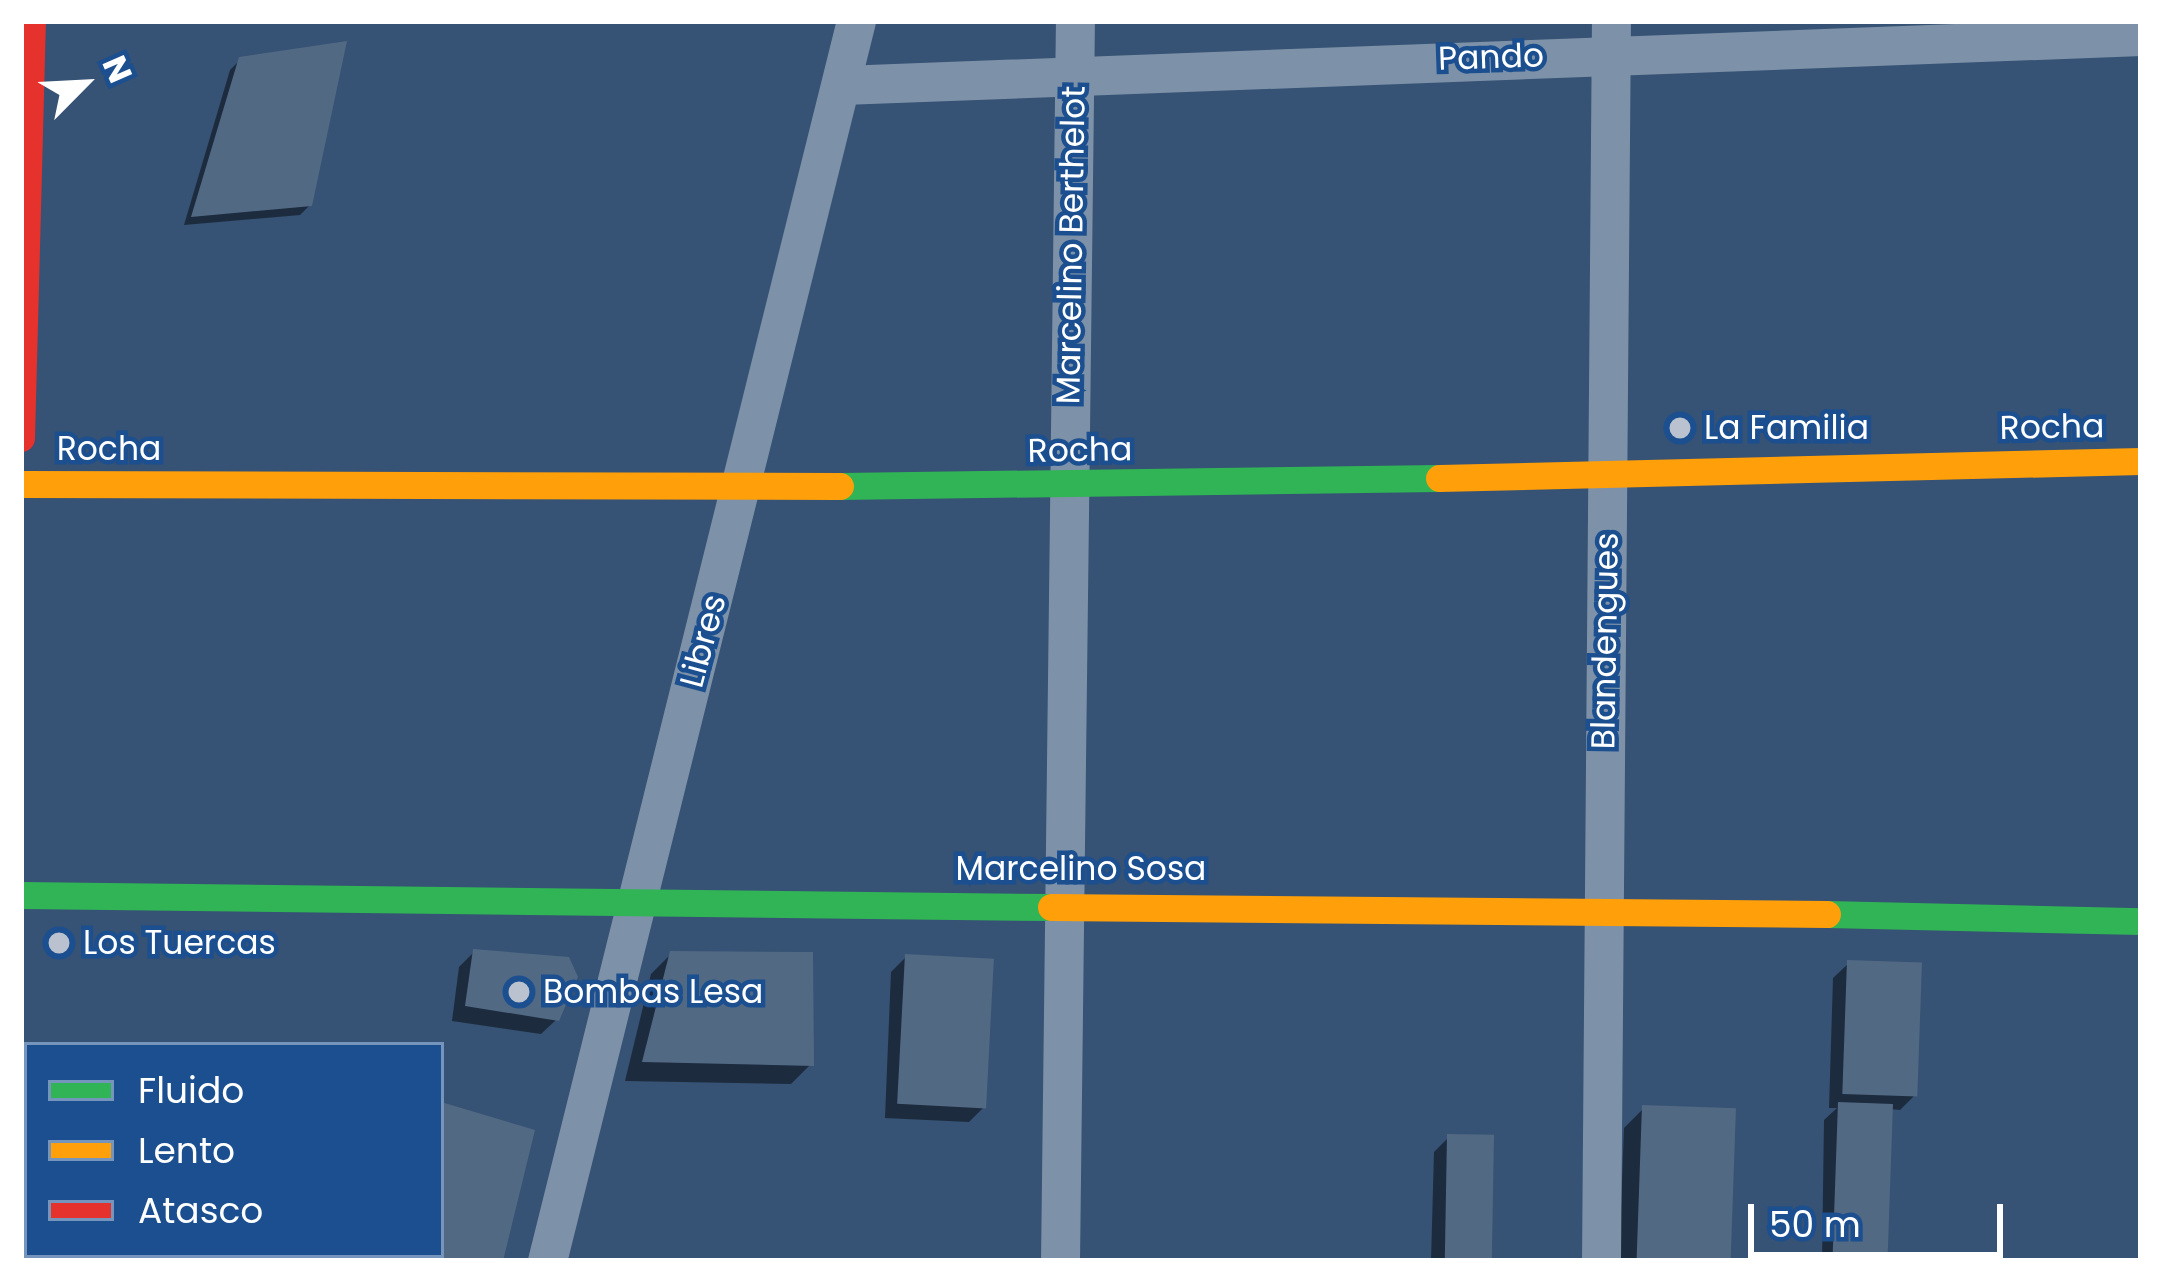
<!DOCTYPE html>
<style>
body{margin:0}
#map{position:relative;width:2162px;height:1282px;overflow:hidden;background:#365274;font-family:Poppins,sans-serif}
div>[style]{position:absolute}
.shadow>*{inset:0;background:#0007}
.building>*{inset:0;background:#526984;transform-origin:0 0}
.street>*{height:39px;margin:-19.5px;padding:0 19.5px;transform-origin:19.5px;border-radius:19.5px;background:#7d92a8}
.fast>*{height:27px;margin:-13.5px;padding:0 13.5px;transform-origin:13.5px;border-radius:13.5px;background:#30b455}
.slow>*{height:27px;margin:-13.5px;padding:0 13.5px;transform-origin:13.5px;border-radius:13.5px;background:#ff9f0a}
.jam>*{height:27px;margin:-13.5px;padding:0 13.5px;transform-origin:13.5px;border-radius:13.5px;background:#e5322d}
.dots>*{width:33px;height:33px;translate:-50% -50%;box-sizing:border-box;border:6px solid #1b4f8f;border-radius:50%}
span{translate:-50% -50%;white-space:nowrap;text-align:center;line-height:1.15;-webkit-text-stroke:9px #1b4f8f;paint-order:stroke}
.street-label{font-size:33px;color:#fff}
.poi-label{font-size:33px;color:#fff}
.left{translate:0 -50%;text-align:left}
.frame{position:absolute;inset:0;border:24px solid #fff;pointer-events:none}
.legend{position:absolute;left:24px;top:1042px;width:420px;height:216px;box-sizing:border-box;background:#1b4f8f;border:3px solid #7695bc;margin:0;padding:15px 21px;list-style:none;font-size:36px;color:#fff}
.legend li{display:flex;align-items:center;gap:24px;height:60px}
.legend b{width:60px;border:3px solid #7695bc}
.north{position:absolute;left:24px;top:24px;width:120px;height:120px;-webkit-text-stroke:9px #1b4f8f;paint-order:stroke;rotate:66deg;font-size:33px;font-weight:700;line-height:48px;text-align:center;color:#fff}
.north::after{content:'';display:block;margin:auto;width:42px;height:54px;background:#fff;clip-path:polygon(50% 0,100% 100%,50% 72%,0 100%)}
.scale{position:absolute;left:1748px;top:1204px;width:255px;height:54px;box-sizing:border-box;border:6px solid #fff;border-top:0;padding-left:15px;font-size:36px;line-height:42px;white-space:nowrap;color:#fff;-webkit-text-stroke:9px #1b4f8f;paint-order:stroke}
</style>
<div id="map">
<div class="shadow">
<i style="clip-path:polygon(240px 60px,310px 205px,300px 215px,184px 225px,230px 70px)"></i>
<i style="clip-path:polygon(474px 952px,557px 1019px,541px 1034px,452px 1021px,459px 967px)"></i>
<i style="clip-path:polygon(671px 954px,811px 1064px,791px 1084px,625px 1081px,651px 974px)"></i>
<i style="clip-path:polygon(906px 957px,984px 1107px,969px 1122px,885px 1118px,891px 972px)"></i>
<i style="clip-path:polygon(1848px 964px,1915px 1095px,1900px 1110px,1890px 1109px,1887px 1261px,1822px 1261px,1824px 1120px,1837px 1108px,1829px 1108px,1833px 978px)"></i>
<i style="clip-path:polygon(441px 1105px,500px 1261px,324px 1261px,326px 1255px,441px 1255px)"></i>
<i style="clip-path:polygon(1643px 1109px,1728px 1261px,1619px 1261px,1624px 1128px)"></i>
<i style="clip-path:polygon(1449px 1137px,1488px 1261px,1431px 1261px,1434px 1152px)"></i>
</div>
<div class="building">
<i style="clip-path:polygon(347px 41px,312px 206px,191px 217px,239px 57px)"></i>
<i style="clip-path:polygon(473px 949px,569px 957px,578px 977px,559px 1021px,465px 1006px)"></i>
<i style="clip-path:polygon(670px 951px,813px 952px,814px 1066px,642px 1062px)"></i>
<i style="left:905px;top:954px;width:89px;height:150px;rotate:3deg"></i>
<i style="left:1847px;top:960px;width:75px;height:134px;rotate:2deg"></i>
<i style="clip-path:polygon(441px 1102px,535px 1130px,503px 1261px,338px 1261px,339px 1255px,441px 1255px)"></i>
<i style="left:1838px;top:1102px;width:55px;height:159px;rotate:2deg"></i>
<i style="left:1642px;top:1105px;width:94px;height:156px;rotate:2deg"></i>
<i style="left:1447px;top:1134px;width:47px;height:127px;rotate:1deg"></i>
</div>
<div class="street">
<i style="left:842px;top:85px;width:1300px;rotate:-2.16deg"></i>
<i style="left:547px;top:1261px;width:1278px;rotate:-76.01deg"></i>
<i style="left:1060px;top:1261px;width:1240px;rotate:-89.31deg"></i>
<i style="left:1601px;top:1261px;width:1240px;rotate:-89.54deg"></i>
</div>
<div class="fast">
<i style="left:840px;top:486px;width:599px;rotate:-0.77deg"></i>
<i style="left:21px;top:895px;width:1030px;rotate:0.67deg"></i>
<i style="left:1827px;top:914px;width:314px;rotate:1.3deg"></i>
</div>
<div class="slow">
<i style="left:1439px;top:478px;width:702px;rotate:-1.39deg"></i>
<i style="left:21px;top:484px;width:819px;rotate:0.14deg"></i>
<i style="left:1051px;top:907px;width:776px;rotate:0.52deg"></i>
</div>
<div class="jam">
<i style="left:21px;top:438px;width:417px;rotate:-88.5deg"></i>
</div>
<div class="dots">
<i style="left:1680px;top:428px;background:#b9c2ce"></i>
<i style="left:59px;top:943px;background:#b9c2ce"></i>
<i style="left:519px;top:992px;background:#b9c2ce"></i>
</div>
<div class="street-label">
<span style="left:1491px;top:57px;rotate:-2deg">Pando</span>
<span style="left:1071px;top:245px;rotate:-89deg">Marcelino Berthelot</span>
<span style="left:2052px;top:427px;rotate:-1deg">Rocha</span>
<span style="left:109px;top:449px">Rocha</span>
<span style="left:1080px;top:450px;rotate:-1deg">Rocha</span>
<span style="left:703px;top:641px;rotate:-75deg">Libres</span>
<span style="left:1605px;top:641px;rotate:-89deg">Blandengues</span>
<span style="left:1081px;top:869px">Marcelino Sosa</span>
</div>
<div class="poi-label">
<span class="left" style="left:1704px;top:428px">La Familia</span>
<span class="left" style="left:83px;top:943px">Los Tuercas</span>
<span class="left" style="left:543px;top:992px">Bombas Lesa</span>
</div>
<div class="frame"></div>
<ul class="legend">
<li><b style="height:15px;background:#30b455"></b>Fluido</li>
<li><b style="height:15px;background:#ff9f0a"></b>Lento</li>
<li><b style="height:15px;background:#e5322d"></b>Atasco</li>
</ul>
<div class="north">N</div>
<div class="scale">50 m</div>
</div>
